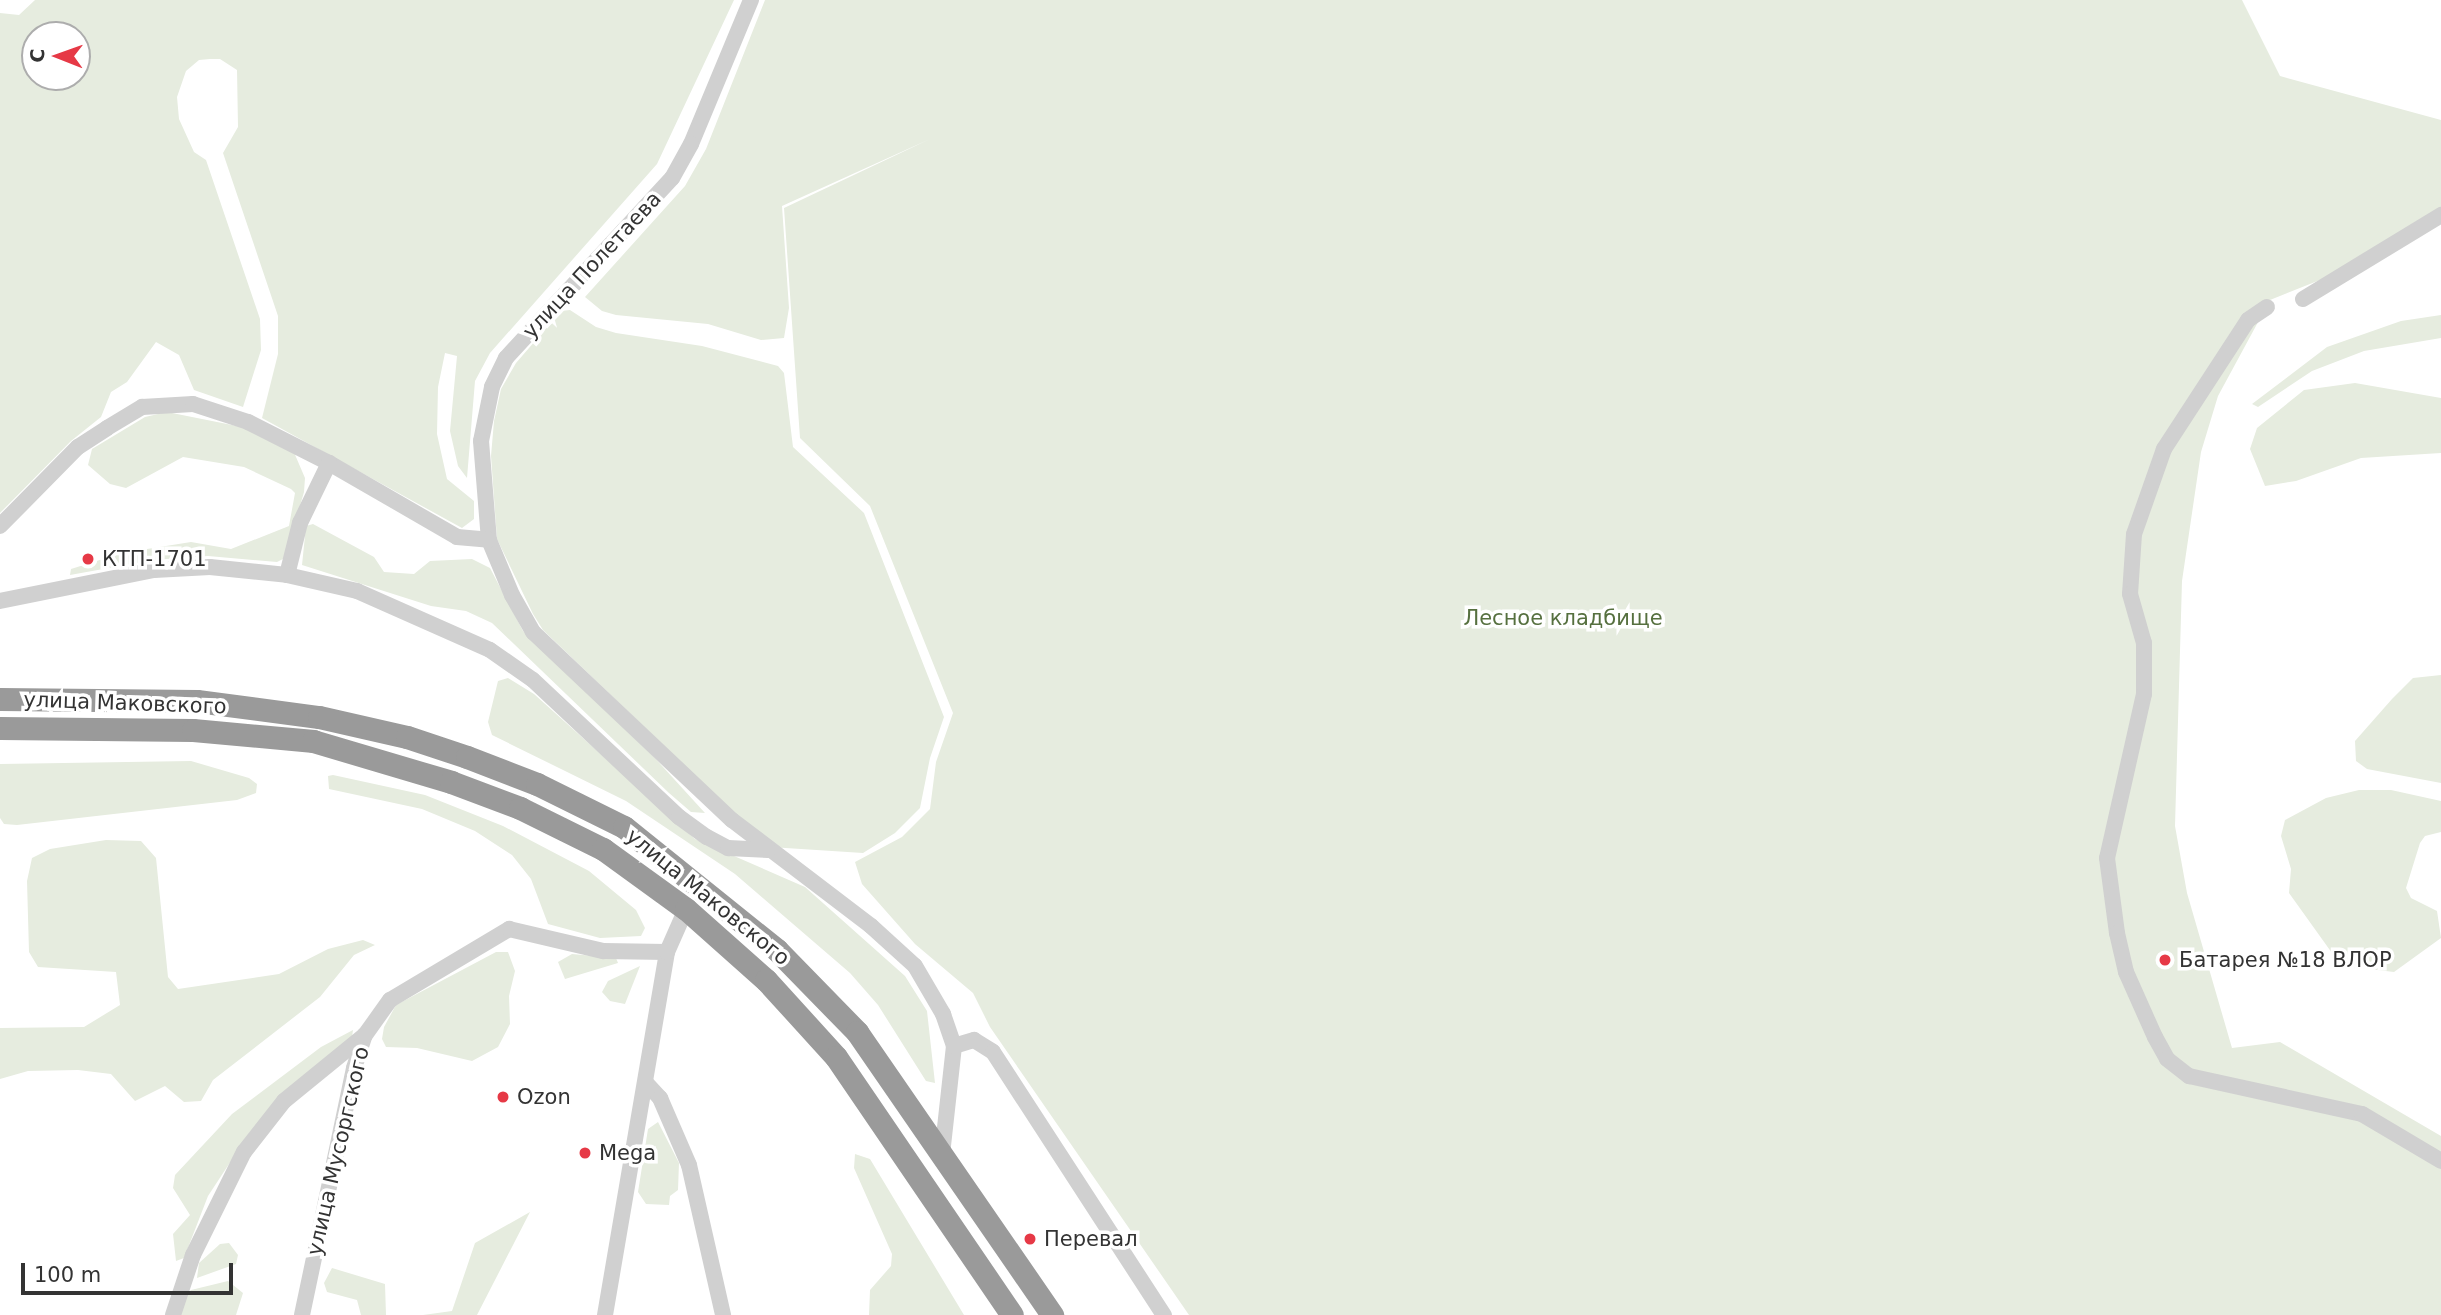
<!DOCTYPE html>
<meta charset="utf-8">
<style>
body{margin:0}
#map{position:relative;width:2441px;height:1315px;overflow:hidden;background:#fff;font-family:"DejaVu Sans",sans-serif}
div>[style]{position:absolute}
.green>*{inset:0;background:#e6ecdf}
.minor>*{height:16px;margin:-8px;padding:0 8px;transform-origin:8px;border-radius:8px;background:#d0d0d0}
.highway>*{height:23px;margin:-11.5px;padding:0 11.5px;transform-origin:11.5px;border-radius:11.5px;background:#9a9a9a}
.dots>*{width:19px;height:19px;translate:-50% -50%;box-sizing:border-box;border:4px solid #fff;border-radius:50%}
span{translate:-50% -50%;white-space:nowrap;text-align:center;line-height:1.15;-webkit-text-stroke:7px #fff;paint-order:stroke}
.street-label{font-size:21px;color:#333}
.poi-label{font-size:21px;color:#333}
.left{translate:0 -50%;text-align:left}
.park-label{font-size:21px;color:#56703f}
.north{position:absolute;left:21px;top:21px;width:70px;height:70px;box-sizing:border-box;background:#fff;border:2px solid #adadad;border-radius:50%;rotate:271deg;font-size:19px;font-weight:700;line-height:28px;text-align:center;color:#333}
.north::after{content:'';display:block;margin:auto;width:24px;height:32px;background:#e63946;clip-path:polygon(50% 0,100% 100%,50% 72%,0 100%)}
.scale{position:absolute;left:21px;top:1263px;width:212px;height:32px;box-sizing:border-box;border:4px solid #333;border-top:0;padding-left:9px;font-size:21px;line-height:24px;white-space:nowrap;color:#333;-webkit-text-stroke:5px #fff;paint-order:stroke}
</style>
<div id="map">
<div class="green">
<i style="clip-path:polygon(evenodd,35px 0,734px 0,657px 164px,490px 353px,475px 381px,467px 478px,458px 466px,450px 431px,457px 356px,445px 353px,438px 387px,437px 434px,447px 479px,474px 501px,474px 519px,462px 528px,262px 418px,278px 354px,278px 316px,223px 153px,238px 127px,237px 70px,220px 59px,210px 59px,199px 60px,186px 71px,177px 97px,179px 119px,194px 152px,206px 160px,260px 319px,261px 350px,243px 407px,194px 390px,179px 355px,156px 342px,127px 382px,111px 392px,101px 417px,71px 441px,0 513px,0 13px,19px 15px,35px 0,35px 35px,77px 35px,77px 77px,35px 77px,35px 35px)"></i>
<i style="clip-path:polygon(765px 0,2242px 0,2280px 76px,2441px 120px,2441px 208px,2325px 278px,2270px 300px,2218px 396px,2201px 452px,2182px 581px,2175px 826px,2187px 893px,2232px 1048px,2280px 1042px,2441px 1136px,2441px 1315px,1189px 1315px,990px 1027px,973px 993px,915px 944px,862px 884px,855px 862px,902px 837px,930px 809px,936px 762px,953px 713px,870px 506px,800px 438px,784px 208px,930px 139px,782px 206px,789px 308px,784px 338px,761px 340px,708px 324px,616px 315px,602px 311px,585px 297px,685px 186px,706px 149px)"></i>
<i style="clip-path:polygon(570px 310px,596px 327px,616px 333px,702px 346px,778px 366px,784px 373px,793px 447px,864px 513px,944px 717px,930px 758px,920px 808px,895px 833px,863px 853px,770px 847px,543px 630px,533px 614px,497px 539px,491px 456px,494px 421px,501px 389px,516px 363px,561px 311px)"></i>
<i style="clip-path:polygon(2441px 315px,2441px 338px,2364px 351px,2312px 371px,2258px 407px,2252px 404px,2327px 347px,2401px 321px)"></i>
<i style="clip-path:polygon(2355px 383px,2441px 398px,2441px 453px,2361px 458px,2296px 481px,2265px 486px,2250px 449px,2257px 428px,2304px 390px)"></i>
<i style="clip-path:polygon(167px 412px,247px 428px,293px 450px,305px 478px,304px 492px,285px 558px,277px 562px,208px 556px,153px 560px,70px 575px,71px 569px,122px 553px,191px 542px,231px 549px,289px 526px,295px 493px,291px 489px,244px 467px,183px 457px,126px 488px,110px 484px,88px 465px,92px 449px,145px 417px)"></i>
<i style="clip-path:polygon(313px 524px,374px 557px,384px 572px,414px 574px,430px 561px,472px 559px,490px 568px,523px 631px,653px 756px,705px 813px,691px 812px,669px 793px,492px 623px,466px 611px,431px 606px,302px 565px,306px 526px)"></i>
<i style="clip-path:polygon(2441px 675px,2441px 783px,2367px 769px,2356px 761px,2355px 741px,2392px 699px,2413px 678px)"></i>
<i style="clip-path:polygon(508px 678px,534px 694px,695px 839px,805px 887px,905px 976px,927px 1011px,935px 1083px,926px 1081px,878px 1005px,850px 973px,735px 874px,626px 801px,492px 735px,488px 722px,498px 681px)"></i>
<i style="clip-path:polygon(191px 761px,249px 778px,257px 784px,256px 793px,237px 800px,17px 825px,4px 824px,0 818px,0 764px)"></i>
<i style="clip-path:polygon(333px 775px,425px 795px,503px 826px,589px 871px,636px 910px,645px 928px,641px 936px,600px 938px,548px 924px,531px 879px,512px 855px,475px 831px,422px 809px,329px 789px,328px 776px)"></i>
<i style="clip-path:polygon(2391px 790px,2441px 801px,2441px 832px,2425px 836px,2420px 843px,2406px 888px,2411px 898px,2437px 911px,2441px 938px,2394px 972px,2344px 966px,2337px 960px,2289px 893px,2291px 869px,2281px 836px,2285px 820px,2326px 798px,2359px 790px)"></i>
<i style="clip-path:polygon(106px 840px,141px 841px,156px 858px,168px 977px,178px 989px,279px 974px,328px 949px,363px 940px,375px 945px,354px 955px,320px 997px,213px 1080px,201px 1101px,184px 1102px,165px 1086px,135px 1101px,111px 1074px,78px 1070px,28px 1071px,0 1079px,0 1028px,84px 1027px,120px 1005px,116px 972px,38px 967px,29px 952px,27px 881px,32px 858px,50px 849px)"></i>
<i style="clip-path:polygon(496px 952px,508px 952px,515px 971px,509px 996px,510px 1024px,498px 1047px,472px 1061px,417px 1048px,386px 1047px,382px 1039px,384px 1027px,396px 1005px)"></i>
<i style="clip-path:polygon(572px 954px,616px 958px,618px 963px,565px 979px,558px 962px)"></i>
<i style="clip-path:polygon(640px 966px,625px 1004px,610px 1001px,602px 992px,608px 981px)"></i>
<i style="clip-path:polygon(353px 1030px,352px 1037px,250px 1132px,208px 1196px,184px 1258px,176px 1261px,173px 1234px,190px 1215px,173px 1188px,175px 1175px,232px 1114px,321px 1047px)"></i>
<i style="clip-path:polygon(658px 1122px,679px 1163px,678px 1190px,670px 1196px,669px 1205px,646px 1204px,638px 1192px,648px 1129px)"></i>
<i style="clip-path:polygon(855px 1154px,870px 1159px,964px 1315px,869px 1315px,870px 1290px,891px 1266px,892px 1254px,854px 1168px)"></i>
<i style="clip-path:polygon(530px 1212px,477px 1315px,423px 1315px,452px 1311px,475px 1243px)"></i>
<i style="clip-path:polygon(229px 1243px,238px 1255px,236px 1264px,197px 1278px,199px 1263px,220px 1244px)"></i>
<i style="clip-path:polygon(332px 1268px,385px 1284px,386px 1315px,361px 1315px,357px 1300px,327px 1292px,324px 1283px)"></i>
<i style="clip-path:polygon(228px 1281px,243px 1293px,236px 1315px,178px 1315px,181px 1299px,191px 1290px)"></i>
</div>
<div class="minor">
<i style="left:751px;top:0;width:156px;rotate:112.6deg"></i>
<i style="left:691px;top:144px;width:39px;rotate:119deg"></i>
<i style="left:672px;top:178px;width:245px;rotate:132.7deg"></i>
<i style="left:506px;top:358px;width:32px;rotate:116deg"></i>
<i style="left:492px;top:387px;width:55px;rotate:101.5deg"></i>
<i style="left:481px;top:441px;width:99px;rotate:85.4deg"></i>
<i style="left:489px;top:540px;width:60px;rotate:67.3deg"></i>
<i style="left:512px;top:595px;width:43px;rotate:60.4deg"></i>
<i style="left:533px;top:632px;width:274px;rotate:43.4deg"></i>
<i style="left:732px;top:820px;width:175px;rotate:37.3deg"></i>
<i style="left:871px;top:926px;width:59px;rotate:42.3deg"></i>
<i style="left:915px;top:966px;width:56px;rotate:59.7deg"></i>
<i style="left:943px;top:1014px;width:34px;rotate:71deg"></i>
<i style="left:954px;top:1046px;width:110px;rotate:96.3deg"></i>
<i style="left:2303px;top:299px;width:162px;rotate:-31.3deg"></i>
<i style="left:2267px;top:307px;width:23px;rotate:146deg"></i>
<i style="left:2248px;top:320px;width:154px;rotate:123.1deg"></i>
<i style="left:2164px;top:449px;width:90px;rotate:109.4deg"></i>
<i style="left:2134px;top:534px;width:60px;rotate:93.8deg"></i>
<i style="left:2130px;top:594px;width:51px;rotate:74.1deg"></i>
<i style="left:2144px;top:643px;width:51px;rotate:90deg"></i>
<i style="left:2144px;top:694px;width:168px;rotate:102.7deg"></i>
<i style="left:2107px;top:858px;width:76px;rotate:82.4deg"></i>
<i style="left:2117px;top:933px;width:40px;rotate:77deg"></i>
<i style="left:2126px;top:972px;width:71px;rotate:66deg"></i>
<i style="left:2155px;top:1037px;width:25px;rotate:61deg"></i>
<i style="left:2167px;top:1059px;width:28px;rotate:38deg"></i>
<i style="left:2189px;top:1076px;width:177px;rotate:12.4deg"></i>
<i style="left:2362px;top:1114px;width:92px;rotate:30.7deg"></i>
<i style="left:0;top:526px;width:111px;rotate:-45.4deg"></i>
<i style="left:78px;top:447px;width:35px;rotate:-33deg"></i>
<i style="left:107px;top:428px;width:41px;rotate:-31deg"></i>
<i style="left:142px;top:407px;width:51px;rotate:-3.4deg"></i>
<i style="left:193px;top:404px;width:58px;rotate:18.1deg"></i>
<i style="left:248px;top:422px;width:91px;rotate:26.8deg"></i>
<i style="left:329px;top:463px;width:148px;rotate:30deg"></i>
<i style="left:457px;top:537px;width:32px;rotate:5deg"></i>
<i style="left:287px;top:575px;width:54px;rotate:-76deg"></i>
<i style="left:300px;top:523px;width:67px;rotate:-64.2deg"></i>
<i style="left:0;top:601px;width:157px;rotate:-11.4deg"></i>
<i style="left:154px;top:570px;width:56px;rotate:-3.1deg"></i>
<i style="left:210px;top:567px;width:77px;rotate:5.9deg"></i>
<i style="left:287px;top:575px;width:72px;rotate:12.9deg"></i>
<i style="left:357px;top:591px;width:145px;rotate:23.9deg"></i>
<i style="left:490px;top:650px;width:52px;rotate:34.9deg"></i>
<i style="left:533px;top:680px;width:200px;rotate:43.2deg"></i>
<i style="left:679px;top:817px;width:34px;rotate:36deg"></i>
<i style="left:707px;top:837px;width:24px;rotate:28deg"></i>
<i style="left:728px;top:848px;width:40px;rotate:2.9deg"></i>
<i style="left:954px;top:1046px;width:21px;rotate:-17deg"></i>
<i style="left:974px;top:1040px;width:22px;rotate:32deg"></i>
<i style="left:993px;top:1052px;width:314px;rotate:57deg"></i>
<i style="left:646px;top:1083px;width:21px;rotate:47deg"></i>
<i style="left:660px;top:1098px;width:73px;rotate:66.6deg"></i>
<i style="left:689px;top:1165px;width:154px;rotate:77.2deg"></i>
<i style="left:173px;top:1315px;width:63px;rotate:-71.6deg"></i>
<i style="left:193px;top:1255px;width:115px;rotate:-63.7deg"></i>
<i style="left:244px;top:1152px;width:65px;rotate:-51.9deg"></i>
<i style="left:284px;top:1101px;width:104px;rotate:-39.2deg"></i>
<i style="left:302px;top:1315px;width:252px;rotate:-78.1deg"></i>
<i style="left:354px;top:1068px;width:35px;rotate:-72deg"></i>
<i style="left:365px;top:1035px;width:43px;rotate:-54.5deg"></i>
<i style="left:390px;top:1000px;width:139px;rotate:-30.8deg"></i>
<i style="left:509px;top:929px;width:97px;rotate:13.2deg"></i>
<i style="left:603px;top:951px;width:64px;rotate:0.9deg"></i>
<i style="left:605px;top:1315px;width:368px;rotate:-80.3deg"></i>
<i style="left:667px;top:952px;width:47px;rotate:-66.2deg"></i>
</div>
<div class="highway">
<i style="left:0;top:699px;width:197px;rotate:0.6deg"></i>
<i style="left:197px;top:701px;width:123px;rotate:7.5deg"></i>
<i style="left:319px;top:717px;width:90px;rotate:12.8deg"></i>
<i style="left:407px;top:737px;width:63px;rotate:18.4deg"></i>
<i style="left:467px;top:757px;width:75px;rotate:21.1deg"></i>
<i style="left:537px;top:784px;width:97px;rotate:26.3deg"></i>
<i style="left:624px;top:827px;width:196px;rotate:38.8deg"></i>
<i style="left:777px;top:950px;width:115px;rotate:45.7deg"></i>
<i style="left:857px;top:1032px;width:344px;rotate:55.4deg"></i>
<i style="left:0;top:728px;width:193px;rotate:0.6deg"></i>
<i style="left:193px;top:730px;width:121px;rotate:5.2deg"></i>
<i style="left:313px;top:741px;width:144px;rotate:16.5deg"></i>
<i style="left:451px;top:782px;width:74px;rotate:20.6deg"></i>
<i style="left:520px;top:808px;width:93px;rotate:26.3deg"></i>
<i style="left:603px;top:849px;width:102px;rotate:35.9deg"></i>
<i style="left:686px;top:909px;width:107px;rotate:41.6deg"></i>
<i style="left:766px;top:980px;width:104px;rotate:47.7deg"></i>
<i style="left:836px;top:1057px;width:312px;rotate:55.7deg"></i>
</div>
<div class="dots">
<i style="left:88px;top:559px;background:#e63946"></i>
<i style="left:2165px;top:960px;background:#e63946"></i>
<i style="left:503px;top:1097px;background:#e63946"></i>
<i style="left:585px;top:1153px;background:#e63946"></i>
<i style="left:1030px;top:1239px;background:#e63946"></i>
</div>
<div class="street-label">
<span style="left:592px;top:265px;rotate:-47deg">улица Полетаева</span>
<span style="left:125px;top:703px;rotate:2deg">улица Маковского</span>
<span style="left:708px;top:897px;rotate:39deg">улица Маковского</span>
<span style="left:338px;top:1151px;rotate:-77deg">улица Мусоргского</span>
</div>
<div class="poi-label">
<span class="left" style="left:102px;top:559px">КТП-1701</span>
<span class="left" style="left:2179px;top:960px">Батарея №18 ВЛОР</span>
<span class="left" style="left:517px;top:1097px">Ozon</span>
<span class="left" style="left:599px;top:1153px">Mega</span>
<span class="left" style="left:1044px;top:1239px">Перевал</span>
</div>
<div class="park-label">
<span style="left:1563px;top:618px">Лесное кладбище</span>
</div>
<div class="north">С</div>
<div class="scale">100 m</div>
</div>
